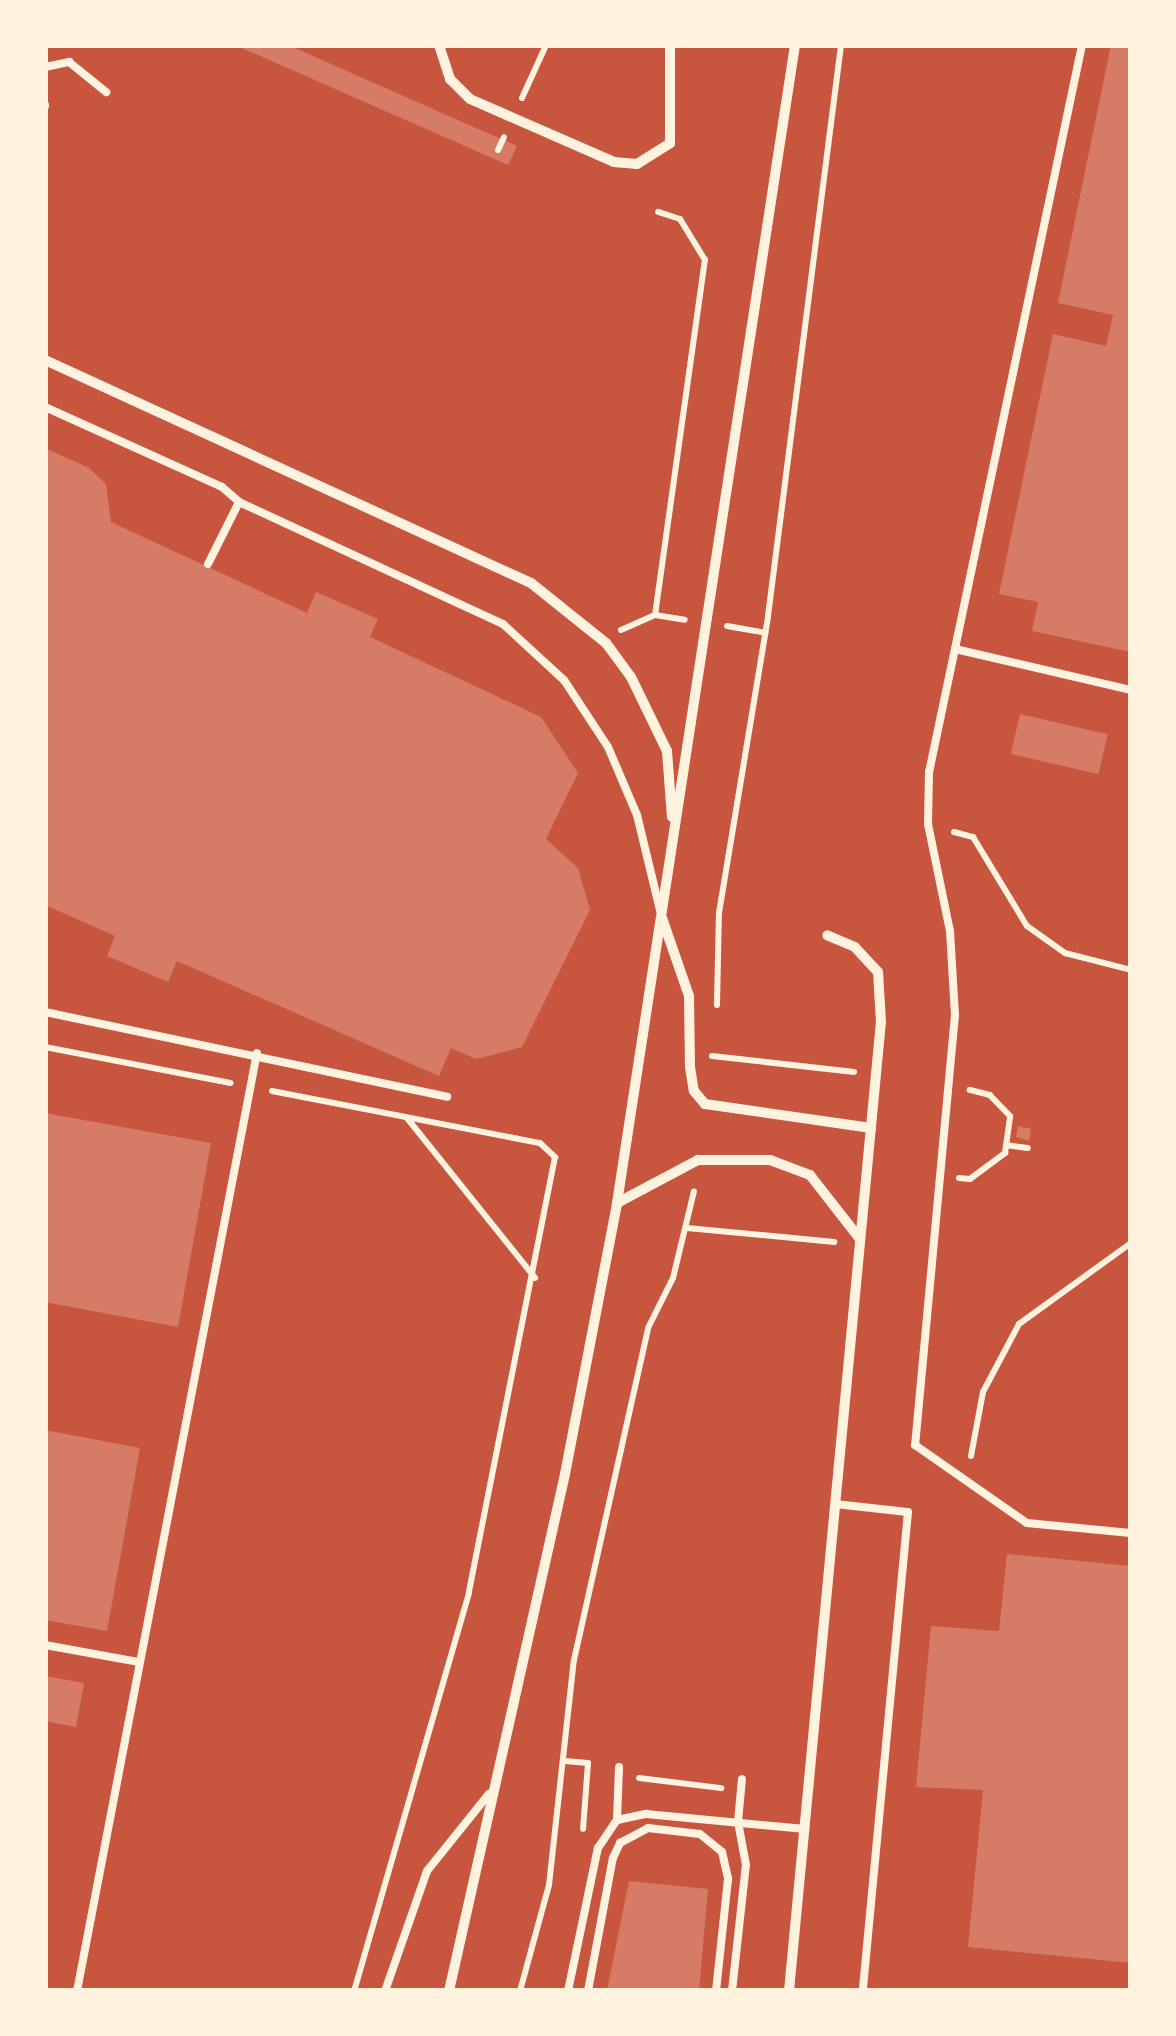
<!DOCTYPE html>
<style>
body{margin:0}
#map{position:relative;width:1176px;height:2036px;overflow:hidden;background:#c8553d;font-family:"Times New Roman",serif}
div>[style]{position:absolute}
.building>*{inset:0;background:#d67c66;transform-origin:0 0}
.path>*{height:6px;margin:-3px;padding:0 3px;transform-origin:3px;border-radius:3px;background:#fff3e0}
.service>*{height:8px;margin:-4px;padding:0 4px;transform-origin:4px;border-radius:4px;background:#fff3e0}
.minor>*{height:10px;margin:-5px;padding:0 5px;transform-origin:5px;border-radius:5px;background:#fff3e0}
span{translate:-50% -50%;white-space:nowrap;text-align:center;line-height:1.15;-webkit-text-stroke:10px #fff3e0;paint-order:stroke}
.frame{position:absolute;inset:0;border:48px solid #fff3e0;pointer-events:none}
</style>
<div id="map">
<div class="building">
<i style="clip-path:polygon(235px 45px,288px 45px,517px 146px,508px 165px)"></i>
<i style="clip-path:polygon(1111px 45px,1131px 45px,1131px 652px,1032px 631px,1038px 602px,999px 594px,1053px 334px,1106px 346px,1113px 315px,1058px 303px)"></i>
<i style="clip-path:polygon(45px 448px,89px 468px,106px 484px,111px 522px,307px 613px,316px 592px,378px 619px,370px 637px,541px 717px,578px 773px,546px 839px,578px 868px,590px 910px,522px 1047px,476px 1059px,451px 1048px,439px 1076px,177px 961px,168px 982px,107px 956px,115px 936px,45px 905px)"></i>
<i style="left:1020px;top:714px;width:90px;height:41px;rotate:13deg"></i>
<i style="clip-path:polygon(45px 1113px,211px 1143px,178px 1327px,45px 1302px)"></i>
<i style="clip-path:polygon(1018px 1126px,1031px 1129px,1029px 1141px,1016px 1137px)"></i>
<i style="clip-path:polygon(45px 1430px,140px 1448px,107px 1631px,45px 1620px)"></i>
<i style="clip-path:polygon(1007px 1554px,1131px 1566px,1131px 1963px,968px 1947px,983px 1790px,916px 1787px,931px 1626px,999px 1631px)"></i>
<i style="clip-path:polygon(45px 1676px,84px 1683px,76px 1727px,45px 1721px)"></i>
<i style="clip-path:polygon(629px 1881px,708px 1889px,699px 1991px,607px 1991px)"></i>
</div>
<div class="path">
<i style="left:522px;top:98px;width:58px;rotate:-65.6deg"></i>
<i style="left:498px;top:150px;width:14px;rotate:-65deg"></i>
<i style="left:655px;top:615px;width:359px;rotate:-82deg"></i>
<i style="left:705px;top:260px;width:48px;rotate:-121.4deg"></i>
<i style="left:680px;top:219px;width:23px;rotate:-162deg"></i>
<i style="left:727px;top:626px;width:39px;rotate:10deg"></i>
<i style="left:621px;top:630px;width:37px;rotate:-24deg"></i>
<i style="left:655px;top:615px;width:30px;rotate:9deg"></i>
<i style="left:954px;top:832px;width:20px;rotate:15deg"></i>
<i style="left:973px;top:837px;width:104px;rotate:58.8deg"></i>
<i style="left:1027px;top:926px;width:47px;rotate:35.4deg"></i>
<i style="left:1065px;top:953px;width:68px;rotate:14.4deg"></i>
<i style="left:717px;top:1005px;width:92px;rotate:-88.8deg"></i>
<i style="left:719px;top:913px;width:301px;rotate:-80.6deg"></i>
<i style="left:768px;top:616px;width:576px;rotate:-82.71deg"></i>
<i style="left:45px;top:1047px;width:189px;rotate:11deg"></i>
<i style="left:712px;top:1056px;width:143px;rotate:6.4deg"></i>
<i style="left:272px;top:1091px;width:273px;rotate:11deg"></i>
<i style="left:540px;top:1143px;width:21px;rotate:43deg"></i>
<i style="left:555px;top:1157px;width:444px;rotate:101.2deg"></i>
<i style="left:469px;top:1593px;width:414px;rotate:106.1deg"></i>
<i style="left:407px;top:1118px;width:205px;rotate:51.3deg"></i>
<i style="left:1006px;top:1145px;width:22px;rotate:8deg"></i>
<i style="left:959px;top:1178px;width:11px;rotate:5deg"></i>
<i style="left:970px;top:1179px;width:44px;rotate:-36.6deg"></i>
<i style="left:1005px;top:1153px;width:37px;rotate:-82deg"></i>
<i style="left:1010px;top:1116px;width:29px;rotate:-134deg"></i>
<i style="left:990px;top:1095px;width:21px;rotate:-166deg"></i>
<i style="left:687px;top:1228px;width:148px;rotate:5.4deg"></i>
<i style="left:971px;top:1456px;width:65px;rotate:-79.4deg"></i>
<i style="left:983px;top:1392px;width:77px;rotate:-62.1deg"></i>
<i style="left:1019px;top:1324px;width:138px;rotate:-35.9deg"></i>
<i style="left:565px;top:1761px;width:23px;rotate:5deg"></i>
<i style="left:588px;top:1763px;width:66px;rotate:94.3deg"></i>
<i style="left:639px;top:1778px;width:83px;rotate:7deg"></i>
<i style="left:520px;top:1991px;width:110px;rotate:-74.7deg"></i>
<i style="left:549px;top:1885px;width:226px;rotate:-83.7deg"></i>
<i style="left:574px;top:1660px;width:340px;rotate:-77.4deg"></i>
<i style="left:648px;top:1328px;width:56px;rotate:-63.4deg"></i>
<i style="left:673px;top:1278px;width:89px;rotate:-76.4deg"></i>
</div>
<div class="service">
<i style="left:1082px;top:45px;width:743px;rotate:101.88deg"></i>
<i style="left:929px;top:772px;width:52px;rotate:91.1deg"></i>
<i style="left:928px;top:824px;width:109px;rotate:78.4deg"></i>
<i style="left:950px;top:931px;width:84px;rotate:86.6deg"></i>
<i style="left:955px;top:1015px;width:432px;rotate:95.3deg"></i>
<i style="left:915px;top:1445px;width:136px;rotate:34.9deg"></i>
<i style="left:1027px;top:1523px;width:104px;rotate:5.5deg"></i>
<i style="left:45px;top:67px;width:25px;rotate:-12deg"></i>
<i style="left:69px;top:62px;width:48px;rotate:39deg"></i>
<i style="left:45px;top:106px;width:1px;rotate:-90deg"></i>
<i style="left:45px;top:407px;width:194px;rotate:24.3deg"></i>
<i style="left:222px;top:487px;width:23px;rotate:41deg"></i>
<i style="left:208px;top:564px;width:69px;rotate:-63.4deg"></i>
<i style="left:239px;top:502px;width:291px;rotate:24.8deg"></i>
<i style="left:503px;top:624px;width:83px;rotate:42.6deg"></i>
<i style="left:564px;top:680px;width:80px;rotate:56.7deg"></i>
<i style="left:608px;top:747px;width:74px;rotate:66.9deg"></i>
<i style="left:637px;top:815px;width:98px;rotate:76.4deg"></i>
<i style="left:955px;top:649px;width:181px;rotate:13.1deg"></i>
<i style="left:45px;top:1012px;width:411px;rotate:11.9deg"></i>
<i style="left:835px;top:1504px;width:73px;rotate:6.3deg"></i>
<i style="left:908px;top:1512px;width:481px;rotate:95.4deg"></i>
<i style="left:45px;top:1645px;width:96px;rotate:10.3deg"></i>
<i style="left:617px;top:1820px;width:53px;rotate:-87.8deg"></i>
<i style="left:77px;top:1991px;width:955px;rotate:-79.14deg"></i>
<i style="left:385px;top:1991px;width:127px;rotate:-70.7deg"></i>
<i style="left:427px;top:1871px;width:99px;rotate:-51.2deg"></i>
<i style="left:568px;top:1991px;width:146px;rotate:-78.2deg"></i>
<i style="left:598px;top:1848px;width:34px;rotate:-56deg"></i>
<i style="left:617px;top:1820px;width:30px;rotate:-12deg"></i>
<i style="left:646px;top:1814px;width:160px;rotate:5.4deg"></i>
<i style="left:588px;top:1991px;width:135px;rotate:-79.4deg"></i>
<i style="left:613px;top:1858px;width:17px;rotate:-65deg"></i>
<i style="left:620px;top:1843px;width:32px;rotate:-28deg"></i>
<i style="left:648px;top:1828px;width:52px;rotate:6.6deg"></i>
<i style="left:700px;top:1834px;width:28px;rotate:39deg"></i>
<i style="left:722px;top:1852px;width:28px;rotate:77deg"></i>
<i style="left:728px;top:1879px;width:113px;rotate:96.1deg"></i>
<i style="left:732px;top:1991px;width:127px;rotate:-83.7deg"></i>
<i style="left:746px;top:1865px;width:44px;rotate:-100.5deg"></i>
<i style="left:738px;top:1822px;width:43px;rotate:-84.7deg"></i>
</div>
<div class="minor">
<i style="left:439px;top:45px;width:36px;rotate:72deg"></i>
<i style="left:450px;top:79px;width:28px;rotate:45deg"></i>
<i style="left:470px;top:99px;width:157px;rotate:23.6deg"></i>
<i style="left:614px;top:162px;width:23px;rotate:5deg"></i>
<i style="left:637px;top:164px;width:39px;rotate:-32deg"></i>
<i style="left:670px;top:143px;width:98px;rotate:-90deg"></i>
<i style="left:45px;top:360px;width:535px;rotate:24.65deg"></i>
<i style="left:531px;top:583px;width:96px;rotate:38.7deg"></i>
<i style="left:606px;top:643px;width:42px;rotate:53.7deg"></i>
<i style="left:631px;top:677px;width:82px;rotate:64.1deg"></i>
<i style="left:667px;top:751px;width:66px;rotate:85.7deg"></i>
<i style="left:662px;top:918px;width:83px;rotate:70.9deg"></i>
<i style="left:689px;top:996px;width:71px;rotate:89.2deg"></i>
<i style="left:690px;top:1067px;width:24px;rotate:81deg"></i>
<i style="left:694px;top:1091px;width:17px;rotate:50deg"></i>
<i style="left:705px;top:1104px;width:168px;rotate:8.2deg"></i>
<i style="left:617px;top:1203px;width:92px;rotate:-28deg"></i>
<i style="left:698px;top:1160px;width:72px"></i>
<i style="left:770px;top:1160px;width:43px;rotate:20.6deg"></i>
<i style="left:810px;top:1175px;width:81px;rotate:52deg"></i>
<i style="left:449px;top:1991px;width:530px;rotate:-77.35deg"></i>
<i style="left:565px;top:1474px;width:276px;rotate:-79.1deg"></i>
<i style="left:617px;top:1203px;width:1172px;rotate:-81.26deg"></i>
<i style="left:789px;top:1991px;width:973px;rotate:-84.58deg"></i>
<i style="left:881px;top:1022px;width:50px;rotate:-93.4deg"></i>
<i style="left:878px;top:972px;width:34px;rotate:-133deg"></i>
<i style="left:855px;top:947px;width:30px;rotate:-157deg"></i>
</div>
<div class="frame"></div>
</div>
